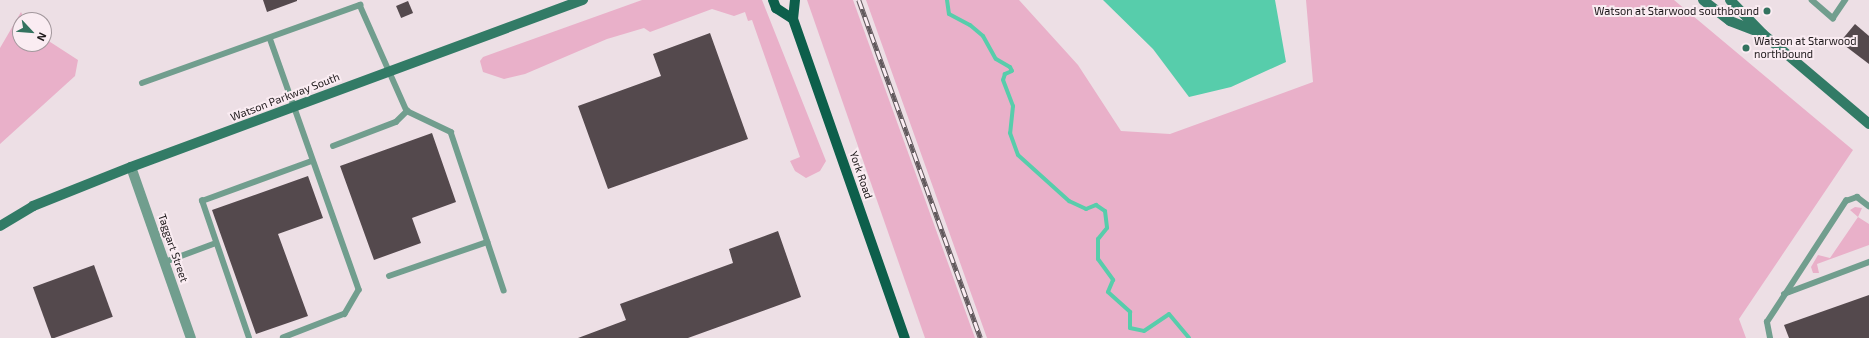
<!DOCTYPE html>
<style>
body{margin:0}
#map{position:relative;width:1869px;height:338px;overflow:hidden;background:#eddfe5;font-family:"Exo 2",sans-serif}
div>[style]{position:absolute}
.green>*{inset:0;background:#e9b0c9}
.water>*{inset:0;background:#57cdab}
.stream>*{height:4px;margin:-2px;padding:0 2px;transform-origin:2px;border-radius:2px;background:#57cdab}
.building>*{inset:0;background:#54494d;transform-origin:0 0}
.service>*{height:5.5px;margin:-2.75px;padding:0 2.75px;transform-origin:2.75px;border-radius:2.75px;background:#719e8e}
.minor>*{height:10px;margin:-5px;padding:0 5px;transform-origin:5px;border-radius:5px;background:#719e8e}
.secondary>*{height:10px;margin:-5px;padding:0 5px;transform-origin:5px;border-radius:5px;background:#327b66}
.primary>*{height:10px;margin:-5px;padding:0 5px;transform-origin:5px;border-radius:5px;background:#0d5f4b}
.rail>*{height:4.5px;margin-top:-2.25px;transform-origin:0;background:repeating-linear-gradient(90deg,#faecf2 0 9px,#61595d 0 18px);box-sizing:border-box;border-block:1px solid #61595d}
.dots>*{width:11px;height:11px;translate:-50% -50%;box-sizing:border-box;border:2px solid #faecf2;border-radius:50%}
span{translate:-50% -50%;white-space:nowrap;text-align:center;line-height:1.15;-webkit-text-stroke:4px #faecf2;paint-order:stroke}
.poi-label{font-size:11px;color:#1d181a}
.right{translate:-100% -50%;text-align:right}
.left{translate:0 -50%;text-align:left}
.street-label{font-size:11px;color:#1d181a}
.north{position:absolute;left:12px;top:12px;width:40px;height:40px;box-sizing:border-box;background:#faecf2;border:1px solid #a2979c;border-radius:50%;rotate:116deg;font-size:11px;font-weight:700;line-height:16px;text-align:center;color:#1d181a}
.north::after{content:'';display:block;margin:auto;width:14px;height:18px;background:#33725f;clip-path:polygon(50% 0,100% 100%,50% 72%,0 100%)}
</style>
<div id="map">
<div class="green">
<i style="clip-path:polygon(642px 0,762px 0,826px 161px,820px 171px,806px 178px,795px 171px,790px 161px,800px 157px,752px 20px,748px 21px,745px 12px,734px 16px,712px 9px,650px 32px,644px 28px,607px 39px,525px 74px,504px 79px,483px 72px,480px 61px,483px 57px)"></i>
<i style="clip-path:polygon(807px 0,853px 0,975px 338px,925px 338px)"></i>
<i style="clip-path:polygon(866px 0,1019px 0,1078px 65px,1121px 131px,1170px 134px,1313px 82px,1306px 0,1674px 0,1853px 150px,1739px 319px,1746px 338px,987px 338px)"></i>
<i style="clip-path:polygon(21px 12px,25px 20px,20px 20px,20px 44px,44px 44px,44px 38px,78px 60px,75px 76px,0 144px,0 48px)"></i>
<i style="clip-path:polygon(1855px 207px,1862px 208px,1858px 217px,1869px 224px,1869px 245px,1817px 264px,1819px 273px,1813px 273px,1811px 267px,1818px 255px,1830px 258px,1858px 217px,1850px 210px)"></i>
</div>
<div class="water">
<i style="clip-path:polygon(1103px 0,1275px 0,1286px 62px,1231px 87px,1189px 97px,1153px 49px)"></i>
</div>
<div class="stream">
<i style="left:947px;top:0;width:14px;rotate:82deg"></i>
<i style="left:949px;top:14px;width:24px;rotate:28deg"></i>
<i style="left:970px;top:25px;width:17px;rotate:40deg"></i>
<i style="left:983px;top:36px;width:26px;rotate:61deg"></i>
<i style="left:996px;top:59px;width:16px;rotate:30deg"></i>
<i style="left:1010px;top:67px;width:4px;rotate:63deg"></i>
<i style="left:1012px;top:71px;width:8px;rotate:157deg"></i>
<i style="left:1005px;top:74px;width:6px;rotate:108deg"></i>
<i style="left:1003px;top:80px;width:28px;rotate:69deg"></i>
<i style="left:1013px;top:106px;width:27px;rotate:96deg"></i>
<i style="left:1010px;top:133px;width:23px;rotate:70deg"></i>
<i style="left:1018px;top:155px;width:69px;rotate:42deg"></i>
<i style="left:1069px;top:201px;width:19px;rotate:25deg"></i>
<i style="left:1086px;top:209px;width:11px;rotate:-22deg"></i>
<i style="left:1096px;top:205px;width:11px;rotate:34deg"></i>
<i style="left:1105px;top:211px;width:17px;rotate:83deg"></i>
<i style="left:1107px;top:228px;width:14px;rotate:129deg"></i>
<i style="left:1098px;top:239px;width:20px;rotate:90deg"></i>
<i style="left:1098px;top:259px;width:26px;rotate:54deg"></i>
<i style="left:1113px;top:280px;width:13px;rotate:113deg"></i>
<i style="left:1108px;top:292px;width:30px;rotate:42deg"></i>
<i style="left:1130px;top:312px;width:16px;rotate:90deg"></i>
<i style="left:1130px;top:328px;width:14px;rotate:12deg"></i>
<i style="left:1144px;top:331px;width:30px;rotate:-34deg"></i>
<i style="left:1169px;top:314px;width:31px;rotate:50deg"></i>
</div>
<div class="building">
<i style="clip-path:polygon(263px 0,297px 0,297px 1px,267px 12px)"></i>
<i style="left:408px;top:1px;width:13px;height:13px;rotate:67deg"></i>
<i style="clip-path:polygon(1855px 24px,1869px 36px,1869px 64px,1840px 42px)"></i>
<i style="clip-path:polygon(710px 33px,748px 139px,608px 189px,578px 106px,661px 76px,653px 54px)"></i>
<i style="clip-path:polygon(432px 133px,456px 202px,412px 218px,421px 243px,374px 260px,340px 166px)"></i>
<i style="clip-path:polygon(308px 176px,323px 218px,278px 234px,308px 316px,256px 334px,212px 210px)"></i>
<i style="clip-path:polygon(778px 231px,801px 297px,688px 338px,578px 338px,626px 320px,620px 304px,733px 263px,729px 249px)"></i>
<i style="left:94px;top:265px;width:55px;height:65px;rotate:70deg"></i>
<i style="clip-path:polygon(1869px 295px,1869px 338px,1789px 338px,1784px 325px)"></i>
</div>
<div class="service">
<i style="left:1812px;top:0;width:28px;rotate:41deg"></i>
<i style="left:1833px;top:18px;width:22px;rotate:-56deg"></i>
<i style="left:270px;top:38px;width:267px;rotate:70.5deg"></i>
<i style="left:359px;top:290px;width:28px;rotate:120deg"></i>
<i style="left:345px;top:314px;width:66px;rotate:158.8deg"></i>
<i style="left:142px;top:83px;width:232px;rotate:-19.7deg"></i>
<i style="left:360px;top:5px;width:116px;rotate:66.1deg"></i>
<i style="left:407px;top:111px;width:49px;rotate:25.5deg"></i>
<i style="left:451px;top:132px;width:167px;rotate:71.5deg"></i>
<i style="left:333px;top:146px;width:67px;rotate:-20.9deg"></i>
<i style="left:396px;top:122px;width:16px;rotate:-45deg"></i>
<i style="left:165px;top:262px;width:54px;rotate:-20.4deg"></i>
<i style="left:389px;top:276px;width:104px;rotate:-19.1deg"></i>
<i style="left:1784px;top:294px;width:91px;rotate:-20.6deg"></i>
<i style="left:249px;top:338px;width:145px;rotate:-108.9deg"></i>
<i style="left:202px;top:201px;width:117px;rotate:-20deg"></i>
<i style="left:1770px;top:338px;width:16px;rotate:-101deg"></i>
<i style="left:1767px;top:322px;width:145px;rotate:-56.9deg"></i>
<i style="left:1846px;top:201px;width:12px;rotate:-20deg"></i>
<i style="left:1857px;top:197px;width:15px;rotate:37deg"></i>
</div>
<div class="minor">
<i style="left:131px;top:167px;width:181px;rotate:70.7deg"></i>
</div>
<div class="secondary">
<i style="left:1703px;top:0;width:34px;rotate:38deg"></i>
<i style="left:1730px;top:21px;width:33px;rotate:21deg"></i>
<i style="left:1730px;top:0;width:47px;rotate:45.9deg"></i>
<i style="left:1763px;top:34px;width:139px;rotate:40.3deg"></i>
<i style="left:0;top:226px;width:39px;rotate:-31deg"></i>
<i style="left:33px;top:206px;width:105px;rotate:-21.7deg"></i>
<i style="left:131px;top:167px;width:482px;rotate:-20.3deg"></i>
</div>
<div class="primary">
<i style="left:773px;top:0;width:9px;rotate:69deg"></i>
<i style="left:776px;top:8px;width:20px;rotate:33deg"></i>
<i style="left:795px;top:0;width:19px;rotate:96deg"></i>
<i style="left:793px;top:19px;width:338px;rotate:70.7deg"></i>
</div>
<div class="rail">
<i style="left:859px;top:0;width:359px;rotate:70.2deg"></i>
</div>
<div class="dots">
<i style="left:1767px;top:11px;background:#33725f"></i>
<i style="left:1746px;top:48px;background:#33725f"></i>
</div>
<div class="poi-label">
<span class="right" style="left:1759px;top:11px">Watson at Starwood southbound</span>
<span class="left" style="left:1754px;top:48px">Watson at Starwood<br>northbound</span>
</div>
<div class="street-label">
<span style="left:285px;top:97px;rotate:-21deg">Watson Parkway South</span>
<span style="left:861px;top:175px;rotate:71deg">York Road</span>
<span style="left:173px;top:248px;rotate:71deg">Taggart Street</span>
</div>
<div class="north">N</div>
</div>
